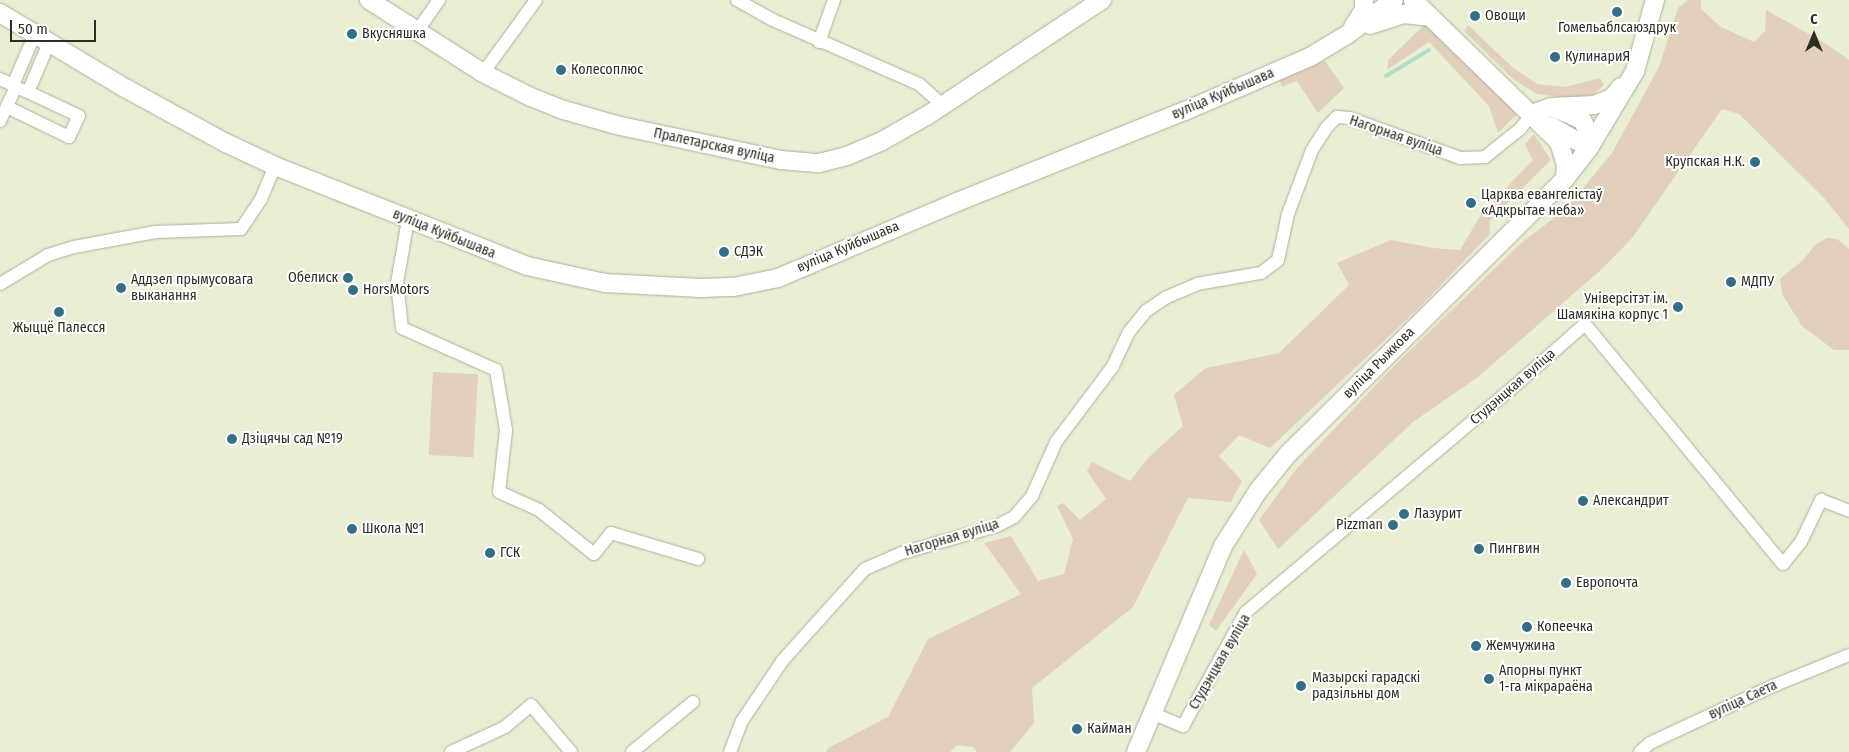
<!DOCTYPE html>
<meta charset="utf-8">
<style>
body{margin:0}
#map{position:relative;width:1849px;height:752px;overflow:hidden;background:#e9eed5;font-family:"Fira Sans Condensed",sans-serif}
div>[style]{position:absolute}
.green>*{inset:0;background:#e2d0bc;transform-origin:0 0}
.stream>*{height:4px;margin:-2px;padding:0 2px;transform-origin:2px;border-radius:2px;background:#b2ddc6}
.roads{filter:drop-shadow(0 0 1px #acb099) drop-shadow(0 0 1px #acb099)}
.street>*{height:12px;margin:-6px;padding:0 6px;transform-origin:6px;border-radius:6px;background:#fff}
.secondary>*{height:18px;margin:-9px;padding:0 9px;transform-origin:9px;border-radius:9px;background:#fff}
.dots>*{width:14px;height:14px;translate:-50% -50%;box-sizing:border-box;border:2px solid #fff;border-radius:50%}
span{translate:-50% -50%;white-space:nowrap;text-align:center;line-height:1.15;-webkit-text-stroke:4px #fff;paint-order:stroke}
.poi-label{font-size:14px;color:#2c2e25}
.left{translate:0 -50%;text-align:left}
.right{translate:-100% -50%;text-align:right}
.street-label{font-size:14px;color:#2c2e25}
.north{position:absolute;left:1789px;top:10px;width:50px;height:50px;-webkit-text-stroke:4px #fff;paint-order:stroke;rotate:0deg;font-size:14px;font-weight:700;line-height:20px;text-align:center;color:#2c2e25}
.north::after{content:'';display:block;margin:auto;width:18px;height:22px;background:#2c2e25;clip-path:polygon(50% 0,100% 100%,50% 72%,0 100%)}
.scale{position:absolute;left:10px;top:20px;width:86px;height:22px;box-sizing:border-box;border:2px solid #2c2e25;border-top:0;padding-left:6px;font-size:15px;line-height:18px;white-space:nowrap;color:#2c2e25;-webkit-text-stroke:4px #fff;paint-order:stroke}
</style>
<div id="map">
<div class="green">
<i style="clip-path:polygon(1688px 0,1701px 0,1701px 9px,1721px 27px,1754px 42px,1765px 31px,1766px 10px,1825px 43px,1849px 60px,1849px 229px,1824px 198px,1739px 114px,1722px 109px,1632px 238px,1603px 268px,1478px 377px,1413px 422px,1278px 549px,1259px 520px,1297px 468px,1393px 367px,1521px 243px,1566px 209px,1612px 153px,1659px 67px,1678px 8px)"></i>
<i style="clip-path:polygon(1426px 23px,1518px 113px,1498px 133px,1489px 106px,1429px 42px,1387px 70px,1388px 60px)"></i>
<i style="clip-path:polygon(1468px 25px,1512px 67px,1537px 84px,1566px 87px,1600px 78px,1604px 85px,1593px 95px,1570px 98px,1537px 94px,1513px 79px,1464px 31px)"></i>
<i style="clip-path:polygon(1325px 61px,1344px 88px,1318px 113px,1297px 81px,1282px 87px,1279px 79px)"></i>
<i style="clip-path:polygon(1534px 134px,1551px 160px,1490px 221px,1490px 234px,1421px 306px,1270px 448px,1239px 435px,1219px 456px,1242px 481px,1231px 502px,1188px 498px,1133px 607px,1032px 688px,1034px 723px,1010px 752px,977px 752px,973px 747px,957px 745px,950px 752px,826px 752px,828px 748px,888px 717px,928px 639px,1021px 594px,984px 543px,1011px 536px,1038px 581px,1064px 574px,1073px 539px,1057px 506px,1063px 503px,1080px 520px,1106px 499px,1087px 471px,1092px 462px,1130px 481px,1148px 458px,1183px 426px,1174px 395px,1206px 368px,1279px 353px,1349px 285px,1337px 263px,1391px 240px,1433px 248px,1460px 250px,1482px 213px,1533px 160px,1525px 144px)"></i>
<i style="clip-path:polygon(1827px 238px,1837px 239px,1849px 249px,1849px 350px,1834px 350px,1802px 326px,1782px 294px,1780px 279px,1802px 261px,1815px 245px)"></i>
<i style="left:433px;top:372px;width:45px;height:83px;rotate:3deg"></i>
<i style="clip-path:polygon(1244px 550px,1257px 574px,1216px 631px,1209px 625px)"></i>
</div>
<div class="stream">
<i style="left:1386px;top:76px;width:50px;rotate:-31.2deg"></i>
</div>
<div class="roads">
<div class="street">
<i style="left:737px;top:0;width:41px;rotate:29.1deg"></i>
<i style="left:773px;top:20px;width:159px;rotate:23.7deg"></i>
<i style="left:919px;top:84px;width:31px;rotate:42deg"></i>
<i style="left:418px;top:30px;width:37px;rotate:-55deg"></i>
<i style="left:819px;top:42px;width:45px;rotate:-70.3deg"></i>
<i style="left:483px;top:73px;width:90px;rotate:-54deg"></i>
<i style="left:0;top:79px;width:14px;rotate:25deg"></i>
<i style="left:13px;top:85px;width:56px;rotate:-66.7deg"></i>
<i style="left:20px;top:89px;width:9px;rotate:21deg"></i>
<i style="left:28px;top:92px;width:53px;rotate:-66.8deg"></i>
<i style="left:7px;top:107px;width:69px;rotate:25.8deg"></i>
<i style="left:69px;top:137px;width:23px;rotate:-65deg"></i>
<i style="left:79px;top:116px;width:56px;rotate:-154.8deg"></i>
<i style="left:0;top:121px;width:38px;rotate:-65deg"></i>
<i style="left:408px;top:220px;width:64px;rotate:99.9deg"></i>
<i style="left:397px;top:283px;width:45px;rotate:83.7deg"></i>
<i style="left:402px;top:328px;width:103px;rotate:24.1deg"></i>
<i style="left:496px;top:370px;width:61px;rotate:80.5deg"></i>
<i style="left:506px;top:430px;width:62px;rotate:96.4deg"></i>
<i style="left:499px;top:492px;width:44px;rotate:24.2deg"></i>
<i style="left:539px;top:510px;width:70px;rotate:38.7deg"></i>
<i style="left:594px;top:554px;width:27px;rotate:-51deg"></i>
<i style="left:611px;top:533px;width:91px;rotate:16.6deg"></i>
<i style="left:0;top:284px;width:56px;rotate:-31.1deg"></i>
<i style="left:48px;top:255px;width:27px;rotate:-17deg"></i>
<i style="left:74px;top:247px;width:83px;rotate:-10.4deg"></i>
<i style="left:156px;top:232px;width:85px;rotate:-2deg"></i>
<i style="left:241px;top:229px;width:36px;rotate:-56deg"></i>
<i style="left:261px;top:199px;width:36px;rotate:-67deg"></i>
<i style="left:1152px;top:713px;width:34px;rotate:23deg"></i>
<i style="left:1183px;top:726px;width:130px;rotate:-61.1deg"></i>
<i style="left:1246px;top:612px;width:345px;rotate:-40.1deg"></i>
<i style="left:1510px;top:390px;width:100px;rotate:-41.3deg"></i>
<i style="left:1585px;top:324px;width:311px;rotate:50.5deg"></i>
<i style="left:1783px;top:564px;width:28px;rotate:-51deg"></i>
<i style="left:1801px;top:542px;width:47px;rotate:-64.5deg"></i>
<i style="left:1821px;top:500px;width:30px;rotate:21deg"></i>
<i style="left:451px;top:752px;width:60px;rotate:-24.8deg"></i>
<i style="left:505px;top:727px;width:34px;rotate:-40deg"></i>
<i style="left:531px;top:705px;width:62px;rotate:49.6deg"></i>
<i style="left:632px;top:752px;width:79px;rotate:-39.3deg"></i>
<i style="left:730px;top:752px;width:33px;rotate:-69deg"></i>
<i style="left:742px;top:721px;width:73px;rotate:-56.1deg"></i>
<i style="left:783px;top:660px;width:122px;rotate:-48deg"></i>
<i style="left:865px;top:569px;width:40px;rotate:-23.4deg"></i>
<i style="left:902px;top:553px;width:99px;rotate:-15.9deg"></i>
<i style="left:997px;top:526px;width:19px;rotate:-28deg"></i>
<i style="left:1014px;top:517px;width:28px;rotate:-49deg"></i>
<i style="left:1032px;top:496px;width:59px;rotate:-66deg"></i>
<i style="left:1056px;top:442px;width:95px;rotate:-53.1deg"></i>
<i style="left:1113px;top:366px;width:38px;rotate:-65deg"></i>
<i style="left:1129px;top:332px;width:27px;rotate:-51deg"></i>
<i style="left:1146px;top:311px;width:25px;rotate:-34deg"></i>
<i style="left:1167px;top:297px;width:33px;rotate:-23deg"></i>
<i style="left:1197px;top:284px;width:65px;rotate:-9.8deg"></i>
<i style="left:1261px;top:273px;width:21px;rotate:-37deg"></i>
<i style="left:1278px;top:260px;width:47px;rotate:-77.7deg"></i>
<i style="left:1288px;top:214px;width:68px;rotate:-69.4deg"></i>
<i style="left:1312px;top:150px;width:27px;rotate:-57deg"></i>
<i style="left:1327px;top:127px;width:14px;rotate:-45deg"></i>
<i style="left:1337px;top:117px;width:12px;rotate:5deg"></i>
<i style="left:1349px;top:118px;width:118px;rotate:19.8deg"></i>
<i style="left:1460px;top:158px;width:25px;rotate:-2deg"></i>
<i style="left:1485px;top:157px;width:45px;rotate:-38.7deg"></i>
<i style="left:1520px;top:129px;width:19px;rotate:-51deg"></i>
<i style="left:1640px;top:752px;width:13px;rotate:-42deg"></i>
<i style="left:1650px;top:743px;width:136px;rotate:-24.9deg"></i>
<i style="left:1773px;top:686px;width:82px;rotate:-22.2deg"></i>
</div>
<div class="secondary">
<i style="left:369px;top:0;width:135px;rotate:32.6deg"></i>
<i style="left:483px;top:73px;width:54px;rotate:26.6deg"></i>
<i style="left:531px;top:97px;width:35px;rotate:22deg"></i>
<i style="left:564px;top:110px;width:54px;rotate:16.1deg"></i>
<i style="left:616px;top:125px;width:169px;rotate:12deg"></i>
<i style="left:781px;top:160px;width:38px;rotate:5deg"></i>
<i style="left:819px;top:163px;width:29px;rotate:-14deg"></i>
<i style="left:847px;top:156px;width:38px;rotate:-23deg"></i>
<i style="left:882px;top:141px;width:53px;rotate:-29.5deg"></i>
<i style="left:928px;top:115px;width:209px;rotate:-33.5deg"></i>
<i style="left:1413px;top:0;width:204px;rotate:44.2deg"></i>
<i style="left:1559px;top:142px;width:24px;rotate:73deg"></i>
<i style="left:1566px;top:165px;width:14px;rotate:94deg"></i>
<i style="left:0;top:13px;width:146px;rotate:31deg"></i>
<i style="left:125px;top:88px;width:115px;rotate:28.6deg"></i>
<i style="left:226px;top:143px;width:54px;rotate:25.1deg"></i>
<i style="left:275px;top:166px;width:271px;rotate:21.6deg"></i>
<i style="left:527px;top:266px;width:80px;rotate:12.3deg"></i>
<i style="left:605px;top:283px;width:96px;rotate:3deg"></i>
<i style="left:701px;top:288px;width:33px;rotate:-2deg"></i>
<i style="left:734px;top:287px;width:45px;rotate:-11.6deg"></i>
<i style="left:778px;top:278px;width:194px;rotate:-23deg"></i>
<i style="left:957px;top:202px;width:245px;rotate:-21.8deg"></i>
<i style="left:1185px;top:111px;width:136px;rotate:-23.4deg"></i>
<i style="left:1310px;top:57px;width:44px;rotate:-31.2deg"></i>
<i style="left:1348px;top:34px;width:57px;rotate:-36.5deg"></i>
<i style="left:1370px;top:25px;width:35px;rotate:-18deg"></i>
<i style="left:1403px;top:14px;width:27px;rotate:6deg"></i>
<i style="left:1353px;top:27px;width:20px;rotate:-57deg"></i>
<i style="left:1364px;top:10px;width:10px;rotate:-90deg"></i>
<i style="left:1555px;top:108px;width:30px;rotate:24deg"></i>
<i style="left:1582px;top:120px;width:17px;rotate:62deg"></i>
<i style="left:1590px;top:135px;width:13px;rotate:94deg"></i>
<i style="left:1532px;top:114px;width:20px;rotate:-20deg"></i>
<i style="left:1551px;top:107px;width:43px;rotate:-2.7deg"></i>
<i style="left:1594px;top:105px;width:19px;rotate:-21deg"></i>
<i style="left:1612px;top:98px;width:14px;rotate:-51deg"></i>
<i style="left:1551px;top:126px;width:44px;rotate:30.1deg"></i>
<i style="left:1136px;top:752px;width:224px;rotate:-67.1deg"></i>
<i style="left:1223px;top:546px;width:65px;rotate:-57.5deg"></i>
<i style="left:1258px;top:491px;width:48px;rotate:-51deg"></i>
<i style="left:1288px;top:454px;width:389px;rotate:-44.8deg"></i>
<i style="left:1564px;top:180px;width:41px;rotate:-52deg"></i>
<i style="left:1589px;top:148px;width:90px;rotate:-59.1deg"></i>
<i style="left:1635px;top:71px;width:74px;rotate:-74.3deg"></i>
</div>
</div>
<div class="dots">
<i style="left:1617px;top:12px;background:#346e87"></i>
<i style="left:1475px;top:16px;background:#346e87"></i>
<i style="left:352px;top:34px;background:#346e87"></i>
<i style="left:1555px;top:57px;background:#346e87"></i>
<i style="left:561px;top:70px;background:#346e87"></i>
<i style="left:1755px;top:162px;background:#346e87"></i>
<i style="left:1471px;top:203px;background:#346e87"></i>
<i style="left:724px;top:252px;background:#346e87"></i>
<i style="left:348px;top:278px;background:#346e87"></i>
<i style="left:1731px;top:282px;background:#346e87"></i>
<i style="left:121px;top:288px;background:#346e87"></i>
<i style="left:353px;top:290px;background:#346e87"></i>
<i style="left:1678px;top:307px;background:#346e87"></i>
<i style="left:59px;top:312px;background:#346e87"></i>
<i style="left:232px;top:439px;background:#346e87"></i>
<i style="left:1583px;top:501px;background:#346e87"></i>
<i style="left:1404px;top:514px;background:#346e87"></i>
<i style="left:1393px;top:525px;background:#346e87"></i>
<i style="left:352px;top:529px;background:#346e87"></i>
<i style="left:1479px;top:549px;background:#346e87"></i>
<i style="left:490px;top:553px;background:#346e87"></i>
<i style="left:1566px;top:583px;background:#346e87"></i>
<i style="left:1527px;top:627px;background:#346e87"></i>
<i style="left:1476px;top:646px;background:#346e87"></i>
<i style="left:1489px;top:679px;background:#346e87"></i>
<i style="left:1301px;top:686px;background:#346e87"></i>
<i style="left:1077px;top:729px;background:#346e87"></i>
</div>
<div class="poi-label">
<span class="left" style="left:1485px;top:16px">Овощи</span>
<span style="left:1617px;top:28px">Гомельаблсаюздрук</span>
<span class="left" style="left:362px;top:34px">Вкусняшка</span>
<span class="left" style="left:1565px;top:57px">КулинариЯ</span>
<span class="left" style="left:571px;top:70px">Колесоплюс</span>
<span class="right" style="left:1745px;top:162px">Крупская Н.К.</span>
<span class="left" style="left:1481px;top:203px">Царква евангелістаў<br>«Адкрытае неба»</span>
<span class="left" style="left:734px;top:252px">СДЭК</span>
<span class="right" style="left:338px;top:278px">Обелиск</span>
<span class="left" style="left:131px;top:288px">Аддзел прымусовага<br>выканання</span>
<span class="left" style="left:1741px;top:282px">МДПУ</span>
<span class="left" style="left:363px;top:290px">HorsMotors</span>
<span class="right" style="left:1668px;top:307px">Універсітэт ім.<br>Шамякіна корпус 1</span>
<span style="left:59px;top:328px">Жыццё Палесся</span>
<span class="left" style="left:242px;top:439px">Дзіцячы сад №19</span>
<span class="left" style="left:1593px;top:501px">Александрит</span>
<span class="left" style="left:1414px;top:514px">Лазурит</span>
<span class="right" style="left:1383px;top:525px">Pizzman</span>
<span class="left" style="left:362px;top:529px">Школа №1</span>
<span class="left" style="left:1489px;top:549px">Пингвин</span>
<span class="left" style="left:500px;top:553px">ГСК</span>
<span class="left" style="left:1576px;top:583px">Европочта</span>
<span class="left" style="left:1537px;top:627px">Копеечка</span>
<span class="left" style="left:1486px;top:646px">Жемчужина</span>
<span class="left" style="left:1499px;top:679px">Апорны пункт<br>1-га мікрараёна</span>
<span class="left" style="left:1312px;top:686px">Мазырскі гарадскі<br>радзільны дом</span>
<span class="left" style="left:1087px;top:729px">Кайман</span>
</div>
<div class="street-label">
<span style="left:1223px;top:94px;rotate:-23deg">вуліца Куйбышава</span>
<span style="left:1396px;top:136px;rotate:19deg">Нагорная вуліца</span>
<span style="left:714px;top:146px;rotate:12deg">Пралетарская вуліца</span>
<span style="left:444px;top:234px;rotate:22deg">вуліца Куйбышава</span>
<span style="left:848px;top:247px;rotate:-23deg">вуліца Куйбышава</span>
<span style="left:1379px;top:363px;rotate:-45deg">вуліца Рыжкова</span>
<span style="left:1513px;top:387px;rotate:-41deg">Студэнцкая вуліца</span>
<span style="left:952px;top:538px;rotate:-17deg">Нагорная вуліца</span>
<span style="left:1220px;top:662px;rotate:-60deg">Студэнцкая вуліца</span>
<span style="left:1743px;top:700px;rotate:-25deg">вуліца Саета</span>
</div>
<div class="north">С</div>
<div class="scale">50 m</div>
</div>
